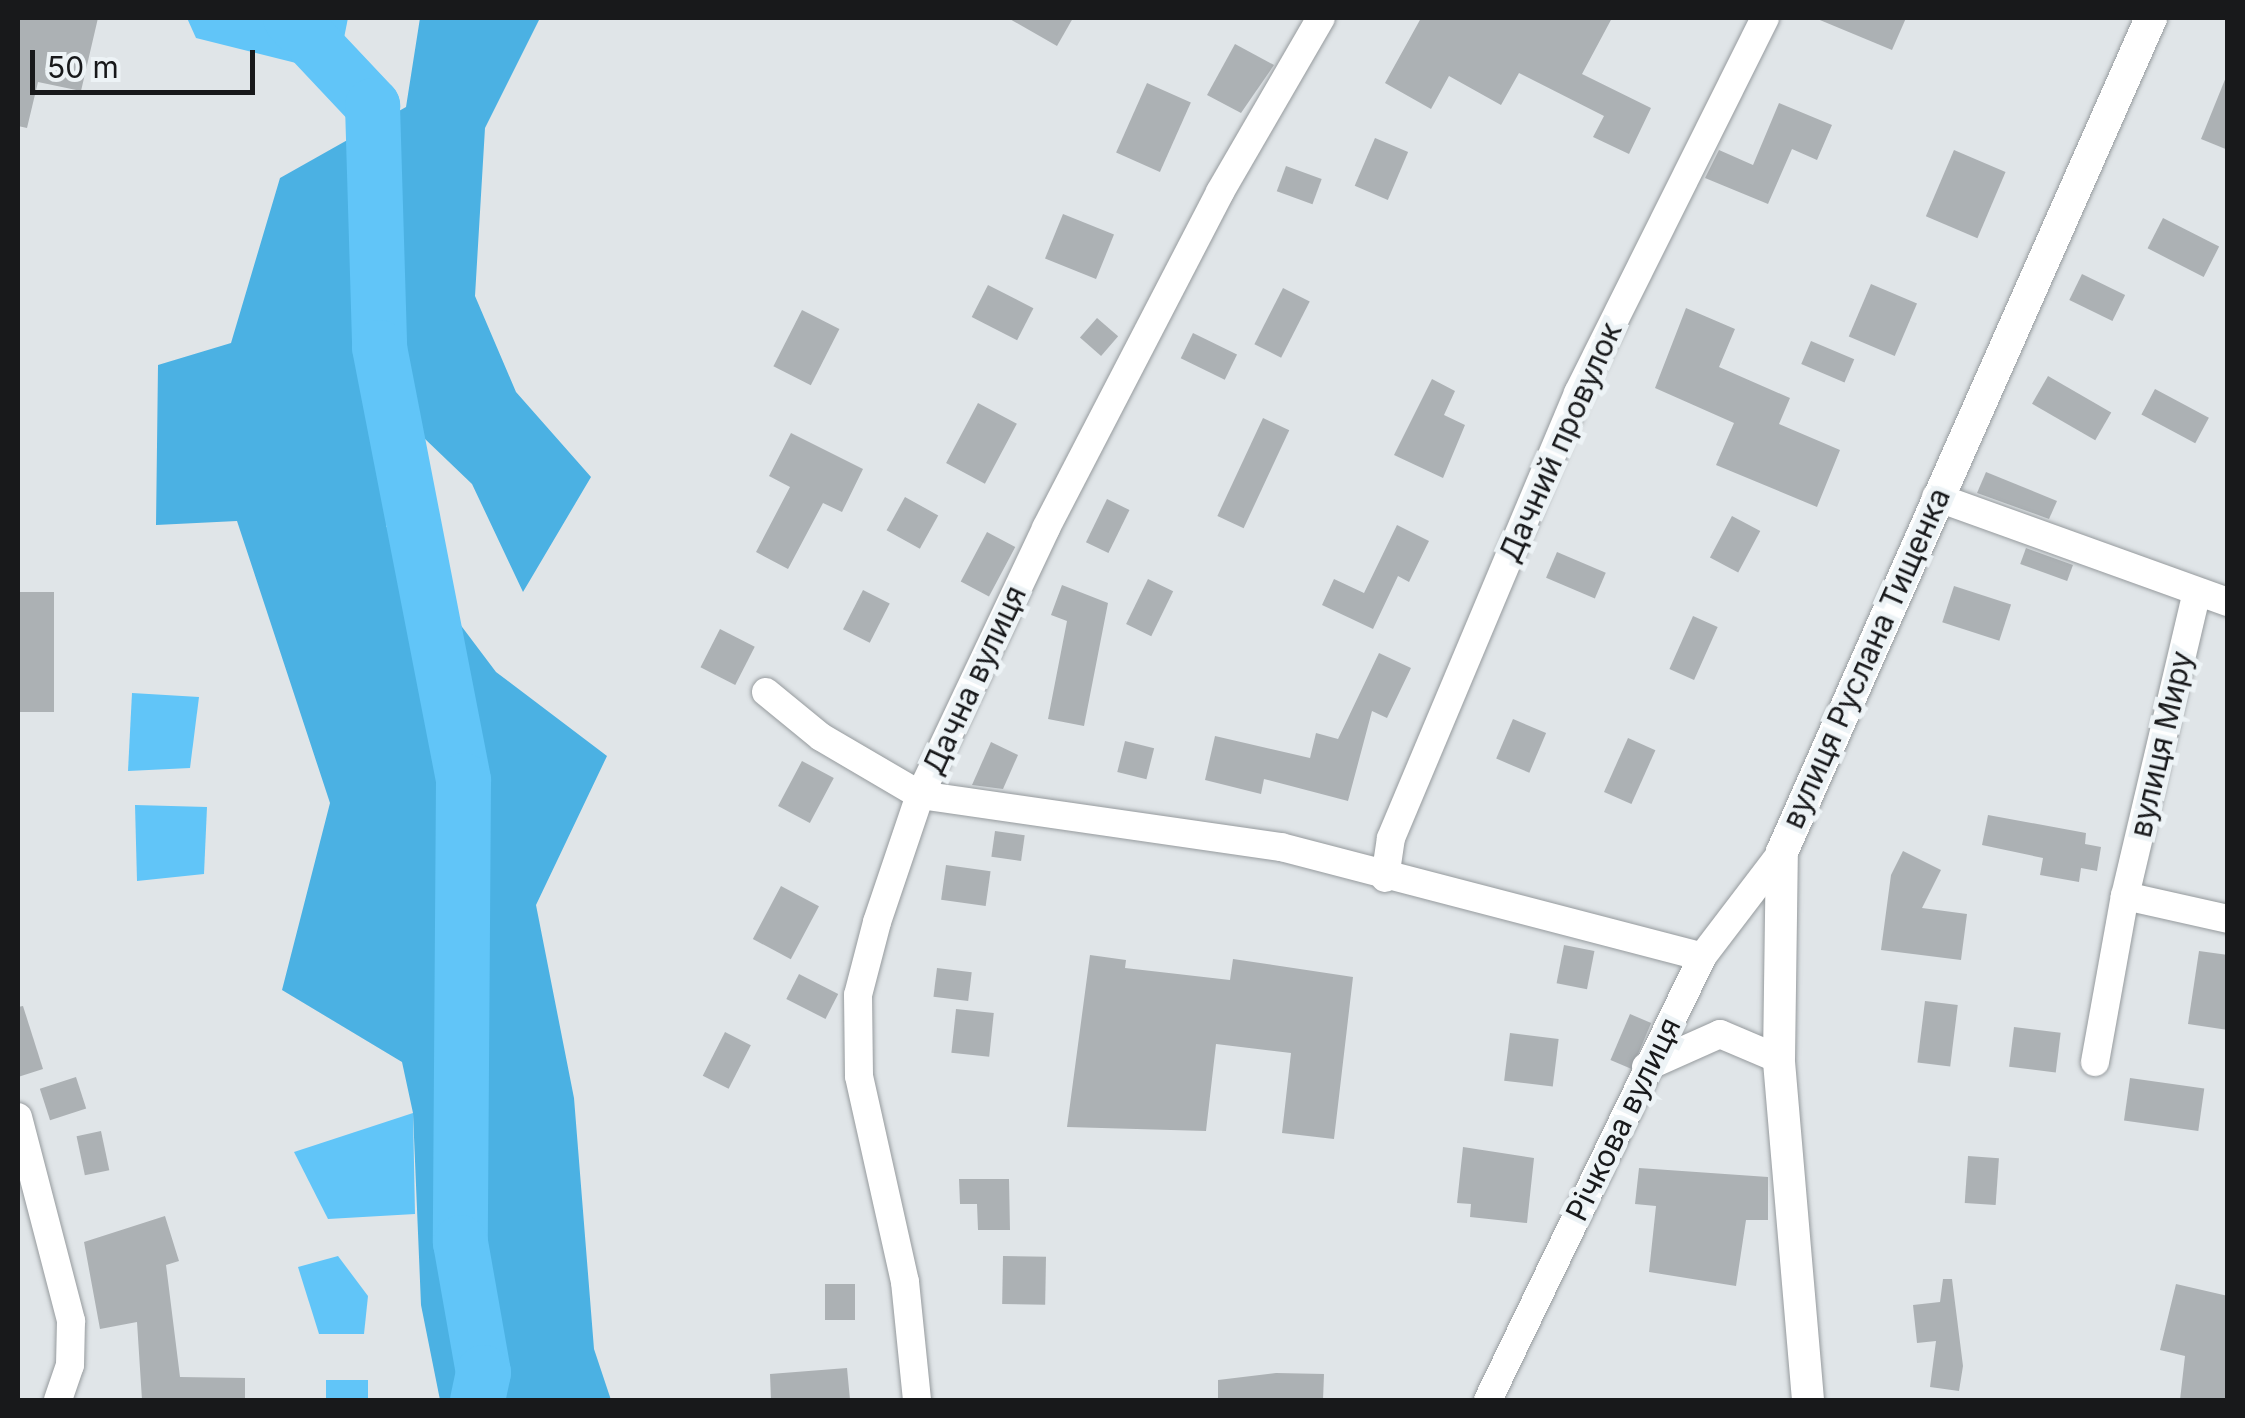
<!DOCTYPE html>
<meta charset="utf-8">
<style>
body{margin:0}
#map{position:relative;width:2245px;height:1418px;overflow:hidden;background:#e0e5e8;font-family:Inter,sans-serif}
div>[style]{position:absolute}
.forest>*{inset:0;background:#4bb1e3}
.water>*{inset:0;background:#61c5f8;transform-origin:0 0}
.river>*{height:55px;margin:-27.5px;padding:0 27.5px;transform-origin:27.5px;border-radius:27.5px;background:#61c5f8}
.building>*{inset:0;background:#acb1b4;transform-origin:0 0}
.roads{filter:drop-shadow(0 0 2px #969b9e) drop-shadow(0 0 2px #969b9e)}
.minor>*{height:28px;margin:-14px;padding:0 14px;transform-origin:14px;border-radius:14px;background:#fff}
.tertiary>*{height:32px;margin:-16px;padding:0 16px;transform-origin:16px;border-radius:16px;background:#fff}
span{translate:-50% -50%;white-space:nowrap;text-align:center;line-height:1.15;-webkit-text-stroke:10px #edf3f6;paint-order:stroke}
.street-label{font-size:30px;color:#18191b}
.frame{position:absolute;inset:0;border:20px solid #18191b;pointer-events:none}
.scale{position:absolute;left:30px;top:50px;width:225px;height:45px;box-sizing:border-box;border:5px solid #18191b;border-top:0;padding-left:12px;font-size:30px;line-height:35px;white-space:nowrap;color:#18191b;-webkit-text-stroke:8px #edf3f6;paint-order:stroke}
</style>
<div id="map">
<div class="forest">
<i style="clip-path:polygon(420px 18px,540px 18px,485px 128px,475px 296px,516px 392px,591px 477px,523px 592px,472px 484px,400px 415px,386px 526px,496px 672px,607px 756px,536px 905px,574px 1098px,594px 1349px,611px 1400px,440px 1400px,421px 1305px,413px 1113px,402px 1062px,282px 990px,330px 803px,237px 521px,156px 525px,158px 365px,231px 343px,280px 178px,406px 107px)"></i>
</div>
<div class="water">
<i style="clip-path:polygon(187px 18px,348px 18px,341px 53px,320px 69px,196px 38px)"></i>
<i style="clip-path:polygon(132px 693px,199px 697px,190px 768px,128px 771px)"></i>
<i style="clip-path:polygon(135px 805px,207px 807px,204px 874px,137px 881px)"></i>
<i style="clip-path:polygon(413px 1113px,415px 1214px,328px 1219px,294px 1152px)"></i>
<i style="clip-path:polygon(338px 1256px,368px 1296px,364px 1334px,319px 1334px,298px 1267px)"></i>
<i style="left:326px;top:1380px;width:42px;height:20px"></i>
</div>
<div class="river">
<i style="left:290px;top:18px;width:120px;rotate:46.7deg"></i>
<i style="left:372px;top:105px;width:242px;rotate:88.3deg"></i>
<i style="left:379px;top:347px;width:441px;rotate:79deg"></i>
<i style="left:463px;top:780px;width:462px;rotate:90.4deg"></i>
<i style="left:460px;top:1242px;width:132px;rotate:80deg"></i>
<i style="left:483px;top:1372px;width:29px;rotate:102deg"></i>
</div>
<div class="building">
<i style="clip-path:polygon(18px 18px,98px 18px,81px 91px,38px 82px,27px 128px,18px 126px)"></i>
<i style="clip-path:polygon(1008px 18px,1073px 18px,1057px 46px)"></i>
<i style="clip-path:polygon(1421px 18px,1612px 18px,1582px 74px,1651px 108px,1629px 154px,1593px 137px,1604px 116px,1519px 73px,1501px 105px,1449px 76px,1431px 109px,1385px 83px)"></i>
<i style="clip-path:polygon(1815px 18px,1906px 18px,1892px 50px)"></i>
<i style="clip-path:polygon(1235px 44px,1274px 65px,1241px 113px,1207px 95px)"></i>
<i style="clip-path:polygon(2226px 77px,2228px 77px,2228px 150px,2201px 139px)"></i>
<i style="left:1147px;top:83px;width:48px;height:76px;rotate:24deg"></i>
<i style="clip-path:polygon(1779px 103px,1832px 125px,1817px 160px,1792px 149px,1768px 204px,1705px 178px,1719px 150px,1753px 165px)"></i>
<i style="left:1375px;top:138px;width:36px;height:52px;rotate:23deg"></i>
<i style="left:1954px;top:150px;width:56px;height:72px;rotate:23deg"></i>
<i style="left:1286px;top:166px;width:38px;height:27px;rotate:20deg"></i>
<i style="left:1063px;top:214px;width:55px;height:48px;rotate:22deg"></i>
<i style="left:2163px;top:218px;width:63px;height:34px;rotate:27deg"></i>
<i style="left:2082px;top:274px;width:48px;height:29px;rotate:26deg"></i>
<i style="left:1871px;top:284px;width:50px;height:57px;rotate:23deg"></i>
<i style="left:988px;top:285px;width:51px;height:36px;rotate:27deg"></i>
<i style="left:1283px;top:288px;width:30px;height:63px;rotate:27deg"></i>
<i style="clip-path:polygon(1686px 308px,1735px 329px,1719px 367px,1790px 398px,1779px 424px,1840px 450px,1817px 507px,1716px 465px,1734px 423px,1655px 388px)"></i>
<i style="left:802px;top:310px;width:42px;height:63px;rotate:27deg"></i>
<i style="left:1097px;top:318px;width:28px;height:26px;rotate:41deg"></i>
<i style="left:1193px;top:333px;width:49px;height:28px;rotate:26deg"></i>
<i style="left:1811px;top:341px;width:47px;height:25px;rotate:23deg"></i>
<i style="left:2048px;top:376px;width:73px;height:32px;rotate:30deg"></i>
<i style="clip-path:polygon(1432px 379px,1455px 391px,1444px 415px,1465px 425px,1443px 478px,1394px 455px)"></i>
<i style="left:2155px;top:389px;width:61px;height:29px;rotate:28deg"></i>
<i style="left:978px;top:403px;width:44px;height:68px;rotate:28deg"></i>
<i style="left:1263px;top:418px;width:29px;height:108px;rotate:25deg"></i>
<i style="clip-path:polygon(791px 433px,863px 469px,842px 512px,823px 503px,788px 569px,756px 552px,790px 487px,769px 476px)"></i>
<i style="clip-path:polygon(1986px 472px,2057px 501px,2049px 519px,1977px 493px)"></i>
<i style="left:905px;top:497px;width:38px;height:38px;rotate:29deg"></i>
<i style="left:1107px;top:499px;width:25px;height:48px;rotate:26deg"></i>
<i style="left:1732px;top:516px;width:32px;height:47px;rotate:28deg"></i>
<i style="clip-path:polygon(1397px 525px,1429px 541px,1409px 582px,1398px 576px,1373px 629px,1322px 605px,1334px 579px,1364px 593px)"></i>
<i style="left:987px;top:532px;width:32px;height:56px;rotate:28deg"></i>
<i style="left:2026px;top:548px;width:50px;height:17px;rotate:20deg"></i>
<i style="left:1557px;top:552px;width:53px;height:28px;rotate:23deg"></i>
<i style="left:1148px;top:579px;width:28px;height:50px;rotate:26deg"></i>
<i style="clip-path:polygon(1062px 585px,1108px 603px,1084px 726px,1048px 719px,1067px 621px,1051px 615px)"></i>
<i style="left:1954px;top:586px;width:60px;height:38px;rotate:18deg"></i>
<i style="left:863px;top:590px;width:30px;height:44px;rotate:27deg"></i>
<i style="left:18px;top:592px;width:36px;height:120px"></i>
<i style="left:1693px;top:616px;width:27px;height:58px;rotate:24deg"></i>
<i style="left:720px;top:629px;width:39px;height:43px;rotate:27deg"></i>
<i style="clip-path:polygon(1379px 653px,1411px 668px,1387px 718px,1372px 711px,1348px 801px,1264px 779px,1261px 794px,1205px 780px,1215px 736px,1310px 758px,1316px 733px,1338px 739px)"></i>
<i style="left:1513px;top:719px;width:36px;height:43px;rotate:23deg"></i>
<i style="left:1628px;top:738px;width:30px;height:59px;rotate:24deg"></i>
<i style="left:1125px;top:741px;width:30px;height:32px;rotate:14deg"></i>
<i style="clip-path:polygon(991px 742px,1018px 755px,1003px 789px,972px 785px)"></i>
<i style="left:802px;top:761px;width:36px;height:51px;rotate:28deg"></i>
<i style="clip-path:polygon(1988px 815px,2086px 833px,2085px 844px,2101px 847px,2097px 871px,2081px 868px,2079px 882px,2040px 875px,2043px 858px,1982px 845px)"></i>
<i style="left:995px;top:831px;width:30px;height:26px;rotate:8deg"></i>
<i style="clip-path:polygon(1903px 851px,1941px 870px,1922px 908px,1967px 914px,1961px 960px,1881px 950px,1891px 875px)"></i>
<i style="left:946px;top:865px;width:45px;height:35px;rotate:8deg"></i>
<i style="left:781px;top:886px;width:43px;height:60px;rotate:28deg"></i>
<i style="left:1564px;top:945px;width:31px;height:39px;rotate:11deg"></i>
<i style="clip-path:polygon(2199px 951px,2228px 955px,2228px 1030px,2188px 1024px)"></i>
<i style="clip-path:polygon(1090px 955px,1126px 960px,1125px 968px,1230px 980px,1233px 959px,1353px 977px,1334px 1139px,1282px 1133px,1291px 1053px,1216px 1044px,1206px 1131px,1067px 1127px)"></i>
<i style="left:937px;top:968px;width:35px;height:29px;rotate:7deg"></i>
<i style="left:799px;top:974px;width:44px;height:28px;rotate:27deg"></i>
<i style="left:1925px;top:1001px;width:33px;height:62px;rotate:7deg"></i>
<i style="clip-path:polygon(23px 1006px,43px 1069px,18px 1077px,18px 1007px)"></i>
<i style="left:956px;top:1009px;width:38px;height:44px;rotate:6deg"></i>
<i style="left:1630px;top:1014px;width:23px;height:50px;rotate:23deg"></i>
<i style="left:2014px;top:1027px;width:47px;height:40px;rotate:7deg"></i>
<i style="left:725px;top:1032px;width:29px;height:49px;rotate:27deg"></i>
<i style="left:1510px;top:1033px;width:49px;height:48px;rotate:7deg"></i>
<i style="left:76px;top:1077px;width:33px;height:38px;rotate:72deg"></i>
<i style="left:2130px;top:1078px;width:75px;height:43px;rotate:8deg"></i>
<i style="left:101px;top:1131px;width:40px;height:25px;rotate:78deg"></i>
<i style="clip-path:polygon(1463px 1147px,1534px 1158px,1527px 1223px,1470px 1217px,1471px 1204px,1457px 1203px)"></i>
<i style="left:1968px;top:1156px;width:31px;height:47px;rotate:4deg"></i>
<i style="clip-path:polygon(1639px 1168px,1768px 1177px,1768px 1220px,1746px 1220px,1736px 1286px,1649px 1272px,1656px 1206px,1635px 1204px)"></i>
<i style="clip-path:polygon(959px 1179px,1009px 1179px,1010px 1230px,978px 1230px,977px 1204px,960px 1204px)"></i>
<i style="clip-path:polygon(165px 1216px,179px 1261px,166px 1265px,180px 1377px,245px 1378px,245px 1400px,142px 1400px,137px 1322px,100px 1329px,84px 1242px)"></i>
<i style="left:1003px;top:1256px;width:43px;height:48px;rotate:1deg"></i>
<i style="clip-path:polygon(1943px 1279px,1952px 1279px,1963px 1366px,1959px 1391px,1930px 1387px,1936px 1341px,1917px 1343px,1913px 1305px,1940px 1302px)"></i>
<i style="left:825px;top:1284px;width:30px;height:36px"></i>
<i style="clip-path:polygon(2176px 1284px,2228px 1296px,2228px 1400px,2180px 1400px,2185px 1356px,2160px 1350px)"></i>
<i style="clip-path:polygon(847px 1368px,850px 1400px,771px 1400px,770px 1374px)"></i>
<i style="clip-path:polygon(1276px 1373px,1324px 1374px,1323px 1400px,1218px 1400px,1218px 1380px)"></i>
</div>
<div class="roads">
<div class="minor">
<i style="left:1936px;top:497px;width:310px;rotate:19.8deg"></i>
<i style="left:766px;top:692px;width:71px;rotate:39.3deg"></i>
<i style="left:821px;top:737px;width:115px;rotate:30.4deg"></i>
<i style="left:920px;top:795px;width:365px;rotate:8.2deg"></i>
<i style="left:1281px;top:847px;width:435px;rotate:14.6deg"></i>
<i style="left:1385px;top:878px;width:40px;rotate:-81.5deg"></i>
<i style="left:1391px;top:838px;width:483px;rotate:-67.2deg"></i>
<i style="left:1578px;top:393px;width:419px;rotate:-63.5deg"></i>
<i style="left:2125px;top:896px;width:106px;rotate:12.6deg"></i>
<i style="left:2095px;top:1062px;width:169px;rotate:-79.8deg"></i>
<i style="left:2125px;top:896px;width:312px;rotate:-76.7deg"></i>
<i style="left:1646px;top:1067px;width:81px;rotate:-24deg"></i>
<i style="left:1720px;top:1034px;width:64px;rotate:23deg"></i>
<i style="left:18px;top:1117px;width:211px;rotate:75.4deg"></i>
<i style="left:71px;top:1321px;width:44px;rotate:91.3deg"></i>
<i style="left:70px;top:1365px;width:37px;rotate:109deg"></i>
<i style="left:917px;top:1400px;width:119px;rotate:-95.8deg"></i>
<i style="left:905px;top:1282px;width:211px;rotate:-102.6deg"></i>
<i style="left:859px;top:1076px;width:81px;rotate:-90.7deg"></i>
<i style="left:858px;top:995px;width:75px;rotate:-75.4deg"></i>
<i style="left:877px;top:922px;width:134px;rotate:-71.3deg"></i>
<i style="left:920px;top:795px;width:295px;rotate:-64.7deg"></i>
<i style="left:1046px;top:528px;width:378px;rotate:-62.6deg"></i>
<i style="left:1220px;top:192px;width:201px;rotate:-59.9deg"></i>
<i style="left:1488px;top:1400px;width:492px;rotate:-64.2deg"></i>
<i style="left:1702px;top:957px;width:132px;rotate:-52.7deg"></i>
</div>
<div class="tertiary">
<i style="left:1808px;top:1400px;width:342px;rotate:-94.9deg"></i>
<i style="left:1779px;top:1059px;width:207px;rotate:-89.2deg"></i>
<i style="left:1782px;top:852px;width:912px;rotate:-66.13deg"></i>
</div>
</div>
<div class="street-label">
<span style="left:1560px;top:442px;rotate:-66deg">Дачний провулок</span>
<span style="left:1866px;top:658px;rotate:-66deg">вулиця Руслана Тищенка</span>
<span style="left:974px;top:680px;rotate:-65deg">Дачна вулиця</span>
<span style="left:2161px;top:744px;rotate:-77deg">вулиця Миру</span>
<span style="left:1623px;top:1119px;rotate:-64deg">Річкова вулиця</span>
</div>
<div class="frame"></div>
<div class="scale">50 m</div>
</div>
